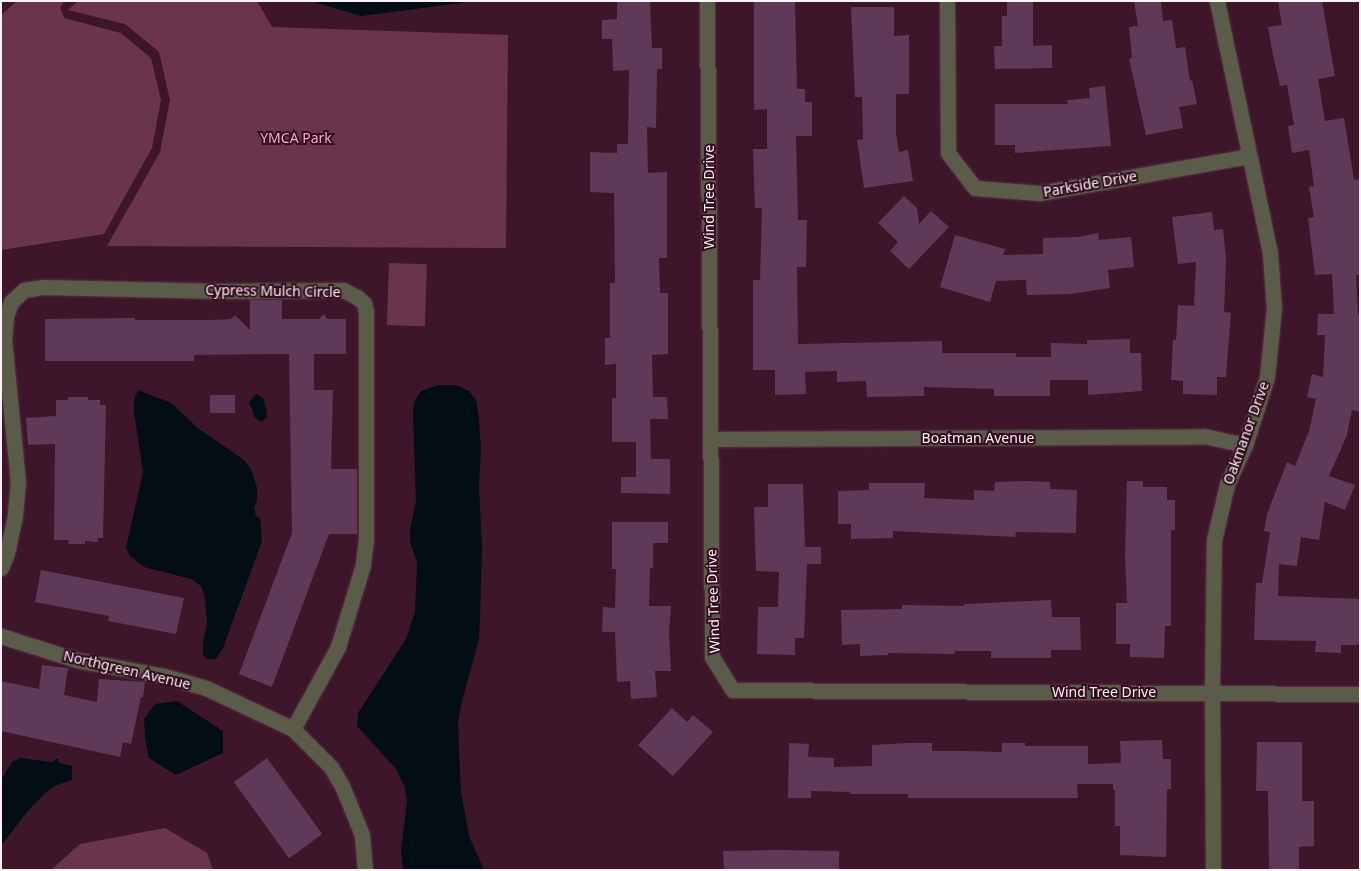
<!DOCTYPE html>
<style>
body{margin:0}
#map{position:relative;width:1361px;height:871px;overflow:hidden;background:#3e1629;font-family:"Noto Sans",sans-serif}
div>[style]{position:absolute}
.green>*{inset:0;background:#6b344d;transform-origin:0 0}
.water>*{inset:0;background:#020d15}
.building>*{inset:0;background:#5e3a58;transform-origin:0 0}
.roads{filter:drop-shadow(0 0 1px #593546) drop-shadow(0 0 1px #593546)}
.street>*{height:15px;margin:-7.5px;padding:0 7.5px;transform-origin:7.5px;border-radius:7.5px;background:#5a5c49}
span{translate:-50% -50%;white-space:nowrap;text-align:center;line-height:1.15;-webkit-text-stroke:4px #330c1f;paint-order:stroke}
.park-label{font-size:14px;color:#f8accb}
.street-label{font-size:14px;color:#fcf1f5}
.frame{position:absolute;inset:0;border:2px solid #fcf1f5;pointer-events:none}
</style>
<div id="map">
<div class="green">
<i style="clip-path:polygon(17px 1px,64px 1px,60px 8px,64px 18px,121px 33px,151px 58px,161px 100px,152px 148px,104px 234px,1px 250px,1px 15px)"></i>
<i style="clip-path:polygon(78px 1px,257px 1px,272px 27px,508px 35px,506px 248px,107px 246px,160px 152px,170px 100px,159px 52px,125px 24px,68px 10px)"></i>
<i style="left:389px;top:263px;width:38px;height:62px;rotate:2deg"></i>
<i style="clip-path:polygon(165px 828px,207px 853px,213px 870px,51px 870px,80px 844px)"></i>
</div>
<div class="water">
<i style="clip-path:polygon(311px 1px,477px 1px,361px 16px)"></i>
<i style="clip-path:polygon(438px 385px,456px 385px,469px 391px,476px 400px,479px 419px,481px 450px,479px 487px,482px 545px,480px 618px,479px 639px,461px 705px,458px 724px,461px 792px,469px 836px,484px 870px,403px 870px,401px 850px,407px 801px,405px 788px,396px 769px,357px 726px,358px 713px,406px 639px,415px 612px,417px 563px,410px 542px,410px 529px,416px 501px,413px 413px,414px 402px,421px 391px)"></i>
<i style="clip-path:polygon(138px 390px,171px 403px,199px 429px,244px 460px,251px 469px,257px 488px,257px 501px,254px 508px,256px 516px,260px 518px,262px 541px,223px 648px,216px 659px,208px 659px,203px 655px,203px 643px,207px 624px,205px 597px,201px 586px,191px 579px,144px 567px,130px 556px,126px 548px,143px 472px,134px 413px,134px 400px)"></i>
<i style="clip-path:polygon(256px 394px,263px 398px,266px 408px,267px 417px,262px 422px,255px 418px,249px 402px)"></i>
<i style="clip-path:polygon(177px 701px,223px 731px,223px 753px,176px 775px,149px 758px,145px 738px,144px 719px,155px 704px)"></i>
<i style="clip-path:polygon(20px 758px,52px 762px,58px 758px,59px 763px,72px 766px,72px 780px,54px 786px,45px 793px,27px 812px,1px 846px,1px 780px,12px 762px)"></i>
</div>
<div class="building">
<i style="clip-path:polygon(617px 1px,650px 1px,652px 48px,662px 48px,662px 69px,657px 69px,656px 128px,647px 127px,648px 173px,667px 172px,667px 258px,659px 258px,660px 293px,668px 293px,668px 354px,652px 355px,653px 397px,667px 397px,668px 419px,650px 419px,651px 459px,670px 459px,670px 494px,621px 493px,621px 477px,636px 477px,636px 442px,612px 442px,612px 398px,616px 398px,616px 364px,605px 365px,605px 338px,610px 338px,610px 283px,615px 283px,614px 193px,590px 192px,590px 152px,617px 153px,617px 144px,628px 144px,629px 70px,613px 71px,612px 39px,602px 39px,602px 20px,617px 19px)"></i>
<i style="clip-path:polygon(754px 1px,795px 1px,797px 89px,805px 89px,805px 102px,812px 102px,812px 136px,796px 136px,798px 220px,807px 220px,806px 267px,797px 267px,798px 344px,942px 341px,942px 353px,1016px 353px,1016px 357px,1051px 357px,1051px 343px,1087px 344px,1087px 340px,1130px 339px,1130px 353px,1141px 353px,1142px 391px,1088px 395px,1088px 380px,1050px 380px,1050px 396px,994px 396px,994px 389px,924px 387px,924px 396px,867px 397px,866px 381px,837px 382px,837px 371px,805px 372px,806px 394px,775px 395px,775px 370px,753px 370px,753px 280px,760px 280px,762px 208px,755px 208px,753px 149px,767px 149px,767px 109px,754px 110px)"></i>
<i style="clip-path:polygon(1007px 1px,1033px 1px,1033px 46px,1052px 45px,1052px 68px,995px 69px,994px 46px,1002px 46px,1002px 16px,1007px 16px)"></i>
<i style="clip-path:polygon(1134px 1px,1161px 1px,1163px 21px,1172px 20px,1176px 48px,1185px 47px,1190px 81px,1192px 80px,1197px 104px,1179px 107px,1183px 128px,1146px 135px,1129px 59px,1132px 58px,1129px 27px,1138px 26px)"></i>
<i style="clip-path:polygon(1278px 1px,1322px 1px,1335px 76px,1318px 79px,1325px 121px,1344px 118px,1354px 180px,1360px 179px,1360px 275px,1356px 275px,1358px 315px,1360px 315px,1360px 412px,1352px 410px,1347px 435px,1329px 476px,1355px 485px,1345px 510px,1325px 502px,1319px 540px,1301px 537px,1297px 566px,1279px 564px,1278px 596px,1360px 599px,1360px 645px,1341px 645px,1341px 653px,1315px 652px,1316px 641px,1254px 640px,1256px 583px,1262px 583px,1270px 532px,1264px 531px,1267px 514px,1287px 462px,1295px 466px,1309px 431px,1316px 399px,1307px 397px,1312px 374px,1323px 377px,1325px 335px,1317px 335px,1318px 314px,1334px 314px,1332px 274px,1315px 275px,1308px 218px,1314px 217px,1309px 187px,1314px 186px,1309px 150px,1292px 153px,1288px 126px,1294px 125px,1287px 85px,1280px 86px,1272px 50px,1268px 27px,1282px 25px)"></i>
<i style="clip-path:polygon(851px 7px,894px 7px,894px 36px,909px 35px,909px 94px,896px 94px,896px 133px,899px 152px,908px 150px,913px 181px,864px 188px,857px 140px,863px 139px,862px 97px,855px 97px)"></i>
<i style="clip-path:polygon(1105px 86px,1111px 146px,1015px 153px,1015px 145px,995px 145px,995px 104px,1068px 104px,1067px 100px,1090px 98px,1089px 88px)"></i>
<i style="clip-path:polygon(904px 196px,917px 208px,919px 224px,931px 211px,949px 227px,909px 269px,890px 251px,898px 242px,878px 223px)"></i>
<i style="clip-path:polygon(1212px 212px,1214px 230px,1223px 229px,1226px 259px,1224px 312px,1231px 313px,1226px 377px,1217px 377px,1217px 395px,1183px 394px,1183px 381px,1171px 380px,1173px 340px,1176px 340px,1178px 305px,1194px 306px,1196px 262px,1178px 264px,1172px 217px)"></i>
<i style="clip-path:polygon(1098px 233px,1099px 240px,1131px 237px,1134px 267px,1108px 270px,1110px 288px,1070px 294px,1027px 295px,1026px 280px,996px 281px,990px 302px,940px 287px,955px 235px,1005px 249px,1003px 255px,1043px 254px,1043px 238px,1078px 237px)"></i>
<i style="clip-path:polygon(250px 300px,282px 300px,282px 319px,319px 319px,324px 314px,327px 319px,346px 319px,346px 354px,314px 354px,314px 390px,333px 390px,331px 469px,357px 469px,357px 534px,329px 534px,272px 687px,239px 674px,292px 533px,289px 354px,194px 355px,194px 361px,45px 361px,45px 319px,135px 318px,135px 320px,212px 320px,231px 319px,235px 315px,250px 330px)"></i>
<i style="left:210px;top:395px;width:25px;height:18px"></i>
<i style="clip-path:polygon(68px 397px,88px 397px,88px 400px,100px 400px,100px 405px,106px 405px,103px 538px,98px 538px,98px 542px,85px 541px,85px 544px,68px 544px,69px 540px,54px 540px,55px 444px,28px 445px,26px 418px,56px 416px,56px 400px,68px 400px)"></i>
<i style="clip-path:polygon(1028px 481px,1050px 482px,1050px 489px,1077px 490px,1076px 533px,1016px 532px,1015px 537px,893px 531px,893px 538px,851px 539px,851px 524px,838px 524px,838px 491px,869px 490px,869px 483px,925px 483px,924px 498px,974px 500px,974px 490px,994px 491px,995px 482px)"></i>
<i style="clip-path:polygon(1127px 481px,1143px 481px,1143px 487px,1167px 487px,1167px 500px,1175px 500px,1175px 530px,1171px 530px,1171px 626px,1165px 626px,1164px 658px,1130px 657px,1130px 644px,1116px 644px,1116px 603px,1127px 603px,1125px 555px)"></i>
<i style="clip-path:polygon(768px 484px,803px 484px,805px 547px,821px 547px,821px 564px,807px 564px,804px 638px,795px 638px,795px 655px,757px 654px,758px 607px,778px 607px,779px 572px,756px 571px,754px 507px,768px 507px)"></i>
<i style="clip-path:polygon(612px 522px,668px 522px,668px 543px,653px 543px,653px 568px,650px 568px,649px 606px,671px 606px,669px 633px,671px 671px,655px 671px,657px 697px,631px 699px,630px 681px,617px 682px,615px 632px,602px 632px,603px 607px,615px 608px,616px 569px,612px 569px)"></i>
<i style="clip-path:polygon(41px 570px,184px 598px,176px 634px,108px 621px,109px 616px,35px 602px)"></i>
<i style="clip-path:polygon(1051px 600px,1052px 617px,1080px 617px,1081px 650px,1051px 650px,1051px 658px,991px 658px,991px 651px,955px 651px,954px 654px,888px 653px,888px 655px,860px 656px,860px 644px,842px 645px,841px 610px,902px 609px,902px 605px,964px 606px,964px 604px)"></i>
<i style="clip-path:polygon(42px 665px,68px 668px,64px 695px,97px 702px,99px 679px,145px 682px,143px 697px,141px 697px,131px 744px,123px 742px,120px 757px,1px 731px,1px 681px,39px 689px)"></i>
<i style="clip-path:polygon(672px 708px,687px 722px,693px 715px,713px 732px,673px 776px,638px 745px)"></i>
<i style="clip-path:polygon(1162px 740px,1163px 759px,1171px 759px,1171px 789px,1167px 789px,1166px 857px,1120px 855px,1120px 826px,1115px 826px,1115px 790px,1113px 790px,1113px 784px,1077px 784px,1078px 798px,908px 798px,908px 794px,850px 794px,850px 792px,811px 791px,811px 798px,788px 798px,789px 743px,809px 744px,808px 757px,834px 758px,834px 767px,872px 766px,872px 745px,909px 743px,932px 743px,932px 751px,962px 751px,1002px 752px,1002px 743px,1025px 743px,1025px 746px,1088px 746px,1088px 764px,1121px 763px,1120px 741px)"></i>
<i style="clip-path:polygon(1257px 742px,1302px 742px,1302px 801px,1314px 801px,1314px 846px,1299px 847px,1299px 870px,1269px 870px,1268px 791px,1256px 791px)"></i>
<i style="left:267px;top:758px;width:94px;height:41px;rotate:54deg"></i>
<i style="clip-path:polygon(779px 850px,839px 851px,839px 870px,724px 870px,723px 851px)"></i>
</div>
<div class="roads">
<div class="street">
<i style="left:707px;top:1px;width:656px;rotate:89.56deg"></i>
<i style="left:712px;top:657px;width:39px;rotate:58deg"></i>
<i style="left:733px;top:690px;width:627px;rotate:0.37deg"></i>
<i style="left:947px;top:1px;width:152px;rotate:89.6deg"></i>
<i style="left:948px;top:153px;width:44px;rotate:52.4deg"></i>
<i style="left:975px;top:188px;width:65px;rotate:4.4deg"></i>
<i style="left:1040px;top:193px;width:212px;rotate:-10deg"></i>
<i style="left:710px;top:439px;width:494px;rotate:-0.3deg"></i>
<i style="left:1204px;top:436px;width:42px;rotate:12.4deg"></i>
<i style="left:1px;top:568px;width:16px;rotate:-68deg"></i>
<i style="left:7px;top:553px;width:39px;rotate:-78deg"></i>
<i style="left:15px;top:515px;width:33px;rotate:-85deg"></i>
<i style="left:18px;top:482px;width:143px;rotate:-95.6deg"></i>
<i style="left:4px;top:340px;width:24px;rotate:-85deg"></i>
<i style="left:6px;top:316px;width:15px;rotate:-70deg"></i>
<i style="left:11px;top:302px;width:18px;rotate:-43deg"></i>
<i style="left:24px;top:290px;width:18px;rotate:-9deg"></i>
<i style="left:42px;top:287px;width:180px;rotate:1.3deg"></i>
<i style="left:222px;top:291px;width:121px;rotate:-0.5deg"></i>
<i style="left:343px;top:290px;width:16px;rotate:27deg"></i>
<i style="left:357px;top:297px;width:9px;rotate:41deg"></i>
<i style="left:364px;top:303px;width:9px;rotate:77deg"></i>
<i style="left:366px;top:312px;width:227px;rotate:90deg"></i>
<i style="left:366px;top:539px;width:26px;rotate:97deg"></i>
<i style="left:363px;top:565px;width:86px;rotate:107deg"></i>
<i style="left:338px;top:647px;width:94px;rotate:118.8deg"></i>
<i style="left:1px;top:636px;width:80px;rotate:17.5deg"></i>
<i style="left:77px;top:660px;width:88px;rotate:10.4deg"></i>
<i style="left:164px;top:676px;width:44px;rotate:15.9deg"></i>
<i style="left:206px;top:688px;width:96px;rotate:25.2deg"></i>
<i style="left:293px;top:729px;width:54px;rotate:45deg"></i>
<i style="left:331px;top:767px;width:24px;rotate:60deg"></i>
<i style="left:343px;top:788px;width:51px;rotate:68deg"></i>
<i style="left:362px;top:835px;width:35px;rotate:85deg"></i>
<i style="left:1213px;top:870px;width:177px;rotate:-90.3deg"></i>
<i style="left:1212px;top:693px;width:153px;rotate:-89.3deg"></i>
<i style="left:1214px;top:540px;width:57px;rotate:-76.9deg"></i>
<i style="left:1227px;top:484px;width:43px;rotate:-65.2deg"></i>
<i style="left:1245px;top:445px;width:71px;rotate:-72.1deg"></i>
<i style="left:1267px;top:377px;width:69px;rotate:-84.2deg"></i>
<i style="left:1274px;top:308px;width:55px;rotate:-94.2deg"></i>
<i style="left:1270px;top:253px;width:258px;rotate:-101.9deg"></i>
</div>
</div>
<div class="park-label">
<span style="left:296px;top:138px">YMCA Park</span>
</div>
<div class="street-label">
<span style="left:1090px;top:184px;rotate:-10deg">Parkside Drive</span>
<span style="left:709px;top:197px;rotate:-90deg">Wind Tree Drive</span>
<span style="left:273px;top:291px;rotate:1deg">Cypress Mulch Circle</span>
<span style="left:1246px;top:433px;rotate:-70deg">Oakmanor Drive</span>
<span style="left:978px;top:438px">Boatman Avenue</span>
<span style="left:713px;top:601px;rotate:-92deg">Wind Tree Drive</span>
<span style="left:127px;top:670px;rotate:13deg">Northgreen Avenue</span>
<span style="left:1104px;top:692px">Wind Tree Drive</span>
</div>
<div class="frame"></div>
</div>
